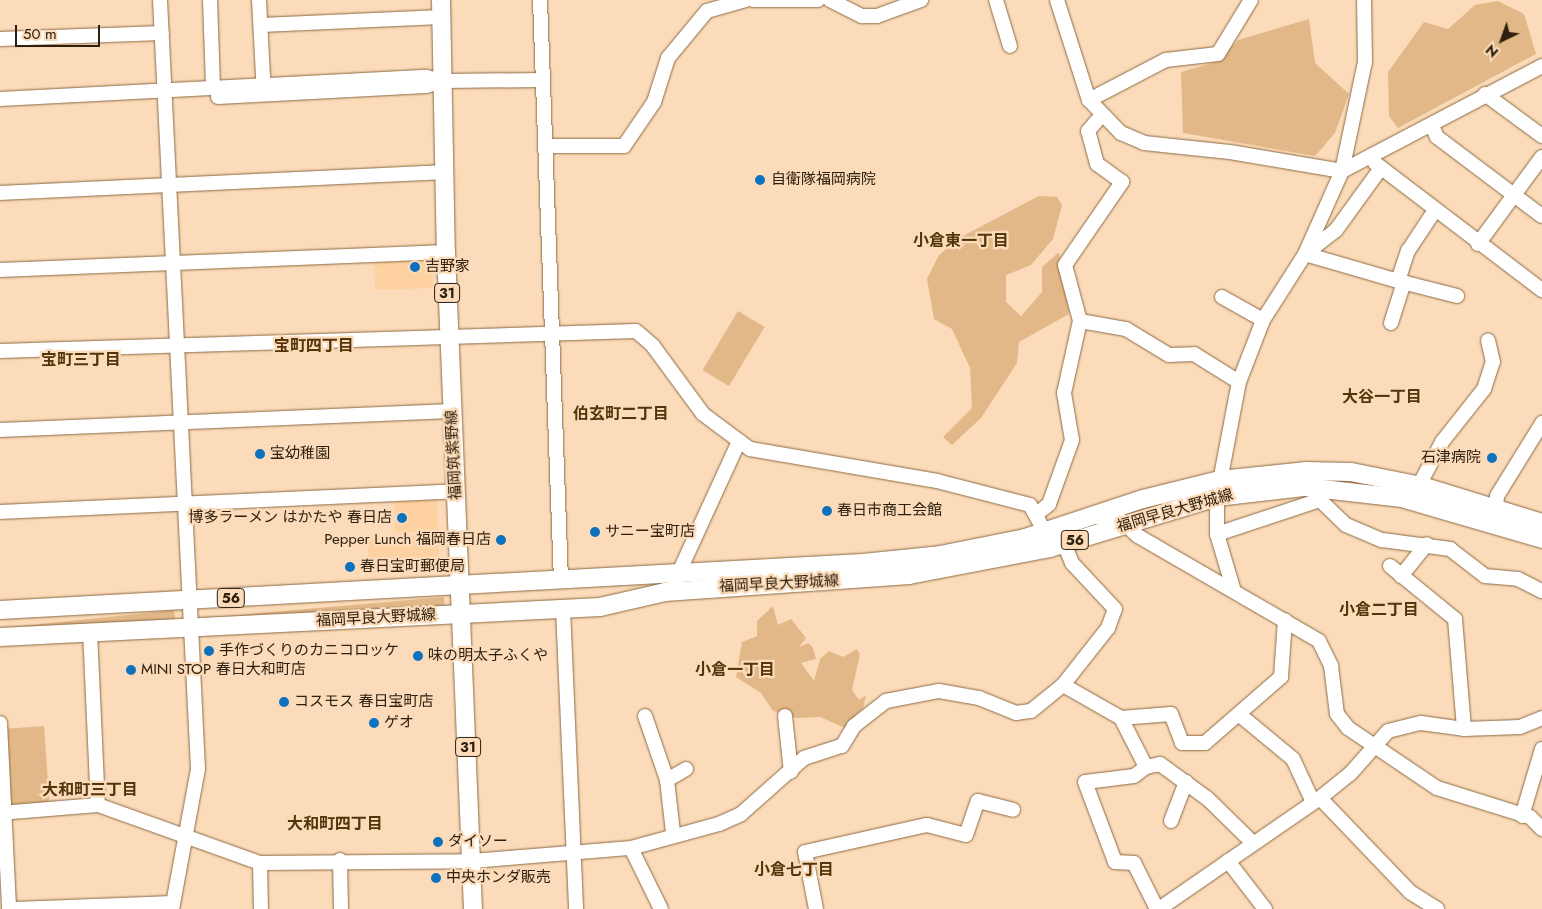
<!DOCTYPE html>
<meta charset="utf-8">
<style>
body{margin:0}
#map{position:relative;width:1542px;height:909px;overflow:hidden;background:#fbdbb9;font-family:Jost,"Noto Sans JP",sans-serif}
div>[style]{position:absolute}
.built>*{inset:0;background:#fed1a0;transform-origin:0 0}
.green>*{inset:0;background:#e3b888;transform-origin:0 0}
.roads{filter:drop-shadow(0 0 1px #8d6a43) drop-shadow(0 0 1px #8d6a43)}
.minor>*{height:14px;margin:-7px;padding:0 7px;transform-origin:7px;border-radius:7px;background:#fff}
.major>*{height:18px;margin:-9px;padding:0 9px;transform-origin:9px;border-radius:9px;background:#fff}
.dots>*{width:14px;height:14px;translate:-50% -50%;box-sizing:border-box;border:2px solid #fbdbb9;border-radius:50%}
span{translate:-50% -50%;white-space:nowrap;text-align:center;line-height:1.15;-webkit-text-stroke:4.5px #fbdbb9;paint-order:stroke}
.shield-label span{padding:1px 4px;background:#fbdbb9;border:1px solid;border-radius:4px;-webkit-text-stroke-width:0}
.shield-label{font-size:14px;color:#2e200f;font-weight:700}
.poi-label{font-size:15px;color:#2e200f}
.left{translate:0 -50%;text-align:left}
.right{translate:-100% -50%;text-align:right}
.street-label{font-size:15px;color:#2e200f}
.neighbourhood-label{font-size:16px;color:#54350a;font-weight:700}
.north{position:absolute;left:1477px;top:15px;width:50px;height:50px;-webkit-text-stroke:4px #fbdbb9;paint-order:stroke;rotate:222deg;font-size:14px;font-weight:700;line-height:20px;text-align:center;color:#2e200f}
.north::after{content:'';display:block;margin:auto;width:18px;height:22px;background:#2e200f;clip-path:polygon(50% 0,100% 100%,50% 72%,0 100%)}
.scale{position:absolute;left:15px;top:25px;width:85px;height:22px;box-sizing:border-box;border:2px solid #2e200f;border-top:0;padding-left:6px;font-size:15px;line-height:18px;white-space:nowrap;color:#2e200f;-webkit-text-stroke:4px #fbdbb9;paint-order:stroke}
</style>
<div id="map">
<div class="built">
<i style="left:432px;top:260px;width:28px;height:58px;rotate:88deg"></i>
<i style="left:437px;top:496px;width:35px;height:43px;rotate:88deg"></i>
<i style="left:438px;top:535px;width:34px;height:71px;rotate:87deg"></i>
</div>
<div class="green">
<i style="clip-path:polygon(1498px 1px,1524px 14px,1536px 54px,1398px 128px,1389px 116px,1388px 72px,1424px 22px,1448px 29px,1475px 5px)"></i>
<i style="clip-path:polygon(1309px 19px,1315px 63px,1349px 94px,1335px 133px,1315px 156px,1183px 133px,1181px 72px,1219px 61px,1238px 40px)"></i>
<i style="clip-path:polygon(1039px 196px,1057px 197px,1062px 205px,1053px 239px,1031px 265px,1006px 275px,1006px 302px,1021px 316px,1042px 292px,1042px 267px,1059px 252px,1069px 314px,1019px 342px,1017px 363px,981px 418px,952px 445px,943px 437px,972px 408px,970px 368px,952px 329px,934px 319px,927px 279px,939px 255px,961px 237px)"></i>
<i style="left:738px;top:311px;width:31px;height:69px;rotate:31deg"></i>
<i style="left:444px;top:597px;width:11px;height:246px;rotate:85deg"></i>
<i style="clip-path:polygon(773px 606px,778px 625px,791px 619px,806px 638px,799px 647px,809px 643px,813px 648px,816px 659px,801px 663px,814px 681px,820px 659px,829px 651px,843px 657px,857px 649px,860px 654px,852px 690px,859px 700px,866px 695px,863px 708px,845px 728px,820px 717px,797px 718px,773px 711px,761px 693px,736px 677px,742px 642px,757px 636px,757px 621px)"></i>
<i style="left:174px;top:610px;width:10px;height:172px;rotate:84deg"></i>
<i style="left:44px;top:726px;width:78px;height:38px;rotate:86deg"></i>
</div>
<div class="roads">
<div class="minor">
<i style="left:160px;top:0;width:770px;rotate:87.17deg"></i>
<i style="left:198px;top:769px;width:142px;rotate:100.5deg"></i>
<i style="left:210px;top:0;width:88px;rotate:88deg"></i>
<i style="left:259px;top:0;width:94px;rotate:87deg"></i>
<i style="left:540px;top:0;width:580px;rotate:87.93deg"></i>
<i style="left:753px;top:0;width:65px"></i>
<i style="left:830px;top:0;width:36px;rotate:27deg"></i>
<i style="left:862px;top:16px;width:15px"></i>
<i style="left:877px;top:16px;width:47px;rotate:-20deg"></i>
<i style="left:996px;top:0;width:48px;rotate:73.1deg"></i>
<i style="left:1057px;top:0;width:105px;rotate:72.3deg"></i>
<i style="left:1089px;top:100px;width:46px;rotate:45.9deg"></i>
<i style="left:1121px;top:133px;width:25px;rotate:23deg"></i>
<i style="left:1144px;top:143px;width:86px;rotate:6deg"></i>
<i style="left:1230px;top:152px;width:114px;rotate:9.6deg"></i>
<i style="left:1342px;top:171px;width:226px;rotate:-27.7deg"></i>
<i style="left:261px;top:25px;width:181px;rotate:-2.5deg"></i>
<i style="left:0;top:39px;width:162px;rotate:-2.1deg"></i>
<i style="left:1485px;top:94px;width:71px;rotate:36.4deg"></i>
<i style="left:218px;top:97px;width:208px;rotate:-3deg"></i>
<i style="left:426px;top:86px;width:18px;rotate:-16deg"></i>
<i style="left:0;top:99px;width:427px;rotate:-3deg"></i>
<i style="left:426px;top:77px;width:18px;rotate:13deg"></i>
<i style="left:444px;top:81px;width:99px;rotate:-0.6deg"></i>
<i style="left:1089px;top:100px;width:87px;rotate:-27.5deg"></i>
<i style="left:1166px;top:60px;width:52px;rotate:-6.6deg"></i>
<i style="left:1218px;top:54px;width:63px;rotate:-58.6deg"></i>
<i style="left:1432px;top:126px;width:12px;rotate:66deg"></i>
<i style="left:1437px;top:137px;width:131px;rotate:37deg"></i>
<i style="left:545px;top:146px;width:79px"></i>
<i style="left:624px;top:146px;width:53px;rotate:-55.7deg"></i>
<i style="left:654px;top:102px;width:46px;rotate:-72.3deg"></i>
<i style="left:668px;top:58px;width:61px;rotate:-50.3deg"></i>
<i style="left:707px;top:11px;width:41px;rotate:-15.8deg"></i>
<i style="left:1375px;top:163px;width:210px;rotate:37.3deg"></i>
<i style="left:1381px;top:168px;width:77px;rotate:126deg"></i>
<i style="left:1336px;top:230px;width:39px;rotate:142deg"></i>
<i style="left:1305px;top:254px;width:97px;rotate:16.2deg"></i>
<i style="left:1398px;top:281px;width:32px;rotate:-72deg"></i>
<i style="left:1408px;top:251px;width:49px;rotate:-56.6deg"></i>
<i style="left:0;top:193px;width:445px;rotate:-2.7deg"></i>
<i style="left:1478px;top:244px;width:108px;rotate:-53.7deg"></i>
<i style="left:0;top:270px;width:446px;rotate:-2.3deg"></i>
<i style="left:1398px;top:281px;width:61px;rotate:14.3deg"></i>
<i style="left:1222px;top:297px;width:47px;rotate:29.3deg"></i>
<i style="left:1080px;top:321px;width:47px;rotate:9.9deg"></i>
<i style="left:1126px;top:329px;width:50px;rotate:31.2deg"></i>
<i style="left:1169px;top:355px;width:25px;rotate:-2deg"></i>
<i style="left:1194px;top:354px;width:53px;rotate:31.9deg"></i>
<i style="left:1391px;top:323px;width:43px;rotate:-72.4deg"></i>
<i style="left:0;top:351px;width:636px;rotate:-1.8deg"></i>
<i style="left:636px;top:331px;width:23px;rotate:41deg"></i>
<i style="left:653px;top:346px;width:84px;rotate:53.7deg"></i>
<i style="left:703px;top:414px;width:59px;rotate:36.7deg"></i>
<i style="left:750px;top:449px;width:190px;rotate:9.7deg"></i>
<i style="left:937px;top:481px;width:96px;rotate:14.5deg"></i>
<i style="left:1030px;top:505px;width:31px;rotate:61deg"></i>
<i style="left:0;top:430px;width:451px;rotate:-2.4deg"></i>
<i style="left:1415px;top:493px;width:58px;rotate:-62.1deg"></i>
<i style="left:1442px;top:442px;width:68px;rotate:-51.6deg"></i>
<i style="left:1484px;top:389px;width:28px;rotate:-72deg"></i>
<i style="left:1493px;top:362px;width:22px;rotate:-103deg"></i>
<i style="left:0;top:512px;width:456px;rotate:-2.6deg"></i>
<i style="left:1038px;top:513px;width:14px;rotate:-39deg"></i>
<i style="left:1049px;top:504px;width:68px;rotate:-70.2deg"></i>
<i style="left:1072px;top:440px;width:48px;rotate:-99.7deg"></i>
<i style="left:1064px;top:393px;width:74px;rotate:-77.5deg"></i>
<i style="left:1080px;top:321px;width:58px;rotate:-105deg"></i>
<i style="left:1065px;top:265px;width:101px;rotate:-55.5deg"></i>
<i style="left:1122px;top:182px;width:31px;rotate:-144deg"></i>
<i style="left:1097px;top:164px;width:34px;rotate:-105deg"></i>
<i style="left:1088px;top:131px;width:20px;rotate:-49deg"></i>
<i style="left:1495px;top:516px;width:20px;rotate:-84deg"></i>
<i style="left:1497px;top:496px;width:86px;rotate:-58.3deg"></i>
<i style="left:1095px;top:517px;width:23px;rotate:2deg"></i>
<i style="left:1118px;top:518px;width:27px;rotate:42deg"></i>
<i style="left:1138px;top:536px;width:209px;rotate:30.1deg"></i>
<i style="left:1319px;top:641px;width:28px;rotate:64deg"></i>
<i style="left:1331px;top:666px;width:48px;rotate:82.9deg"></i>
<i style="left:1337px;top:714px;width:18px;rotate:52deg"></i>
<i style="left:1348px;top:728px;width:107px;rotate:34deg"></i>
<i style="left:1437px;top:788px;width:97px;rotate:17.3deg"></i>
<i style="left:1530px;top:817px;width:17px;rotate:45deg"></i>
<i style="left:1217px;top:534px;width:108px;rotate:-18.3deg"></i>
<i style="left:1320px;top:500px;width:36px;rotate:44deg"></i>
<i style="left:1346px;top:525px;width:39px;rotate:23deg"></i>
<i style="left:1382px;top:540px;width:69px;rotate:7.5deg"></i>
<i style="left:1450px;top:549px;width:44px;rotate:37.6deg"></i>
<i style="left:1485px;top:576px;width:33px;rotate:5deg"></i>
<i style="left:1518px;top:579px;width:27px;rotate:27deg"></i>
<i style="left:1390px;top:566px;width:84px;rotate:39.2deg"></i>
<i style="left:1455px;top:619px;width:110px;rotate:85.3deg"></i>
<i style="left:1401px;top:576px;width:41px;rotate:-50.9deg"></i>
<i style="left:675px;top:581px;width:154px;rotate:-65.4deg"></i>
<i style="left:1233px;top:588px;width:56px;rotate:-106.5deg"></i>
<i style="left:1217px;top:534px;width:37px;rotate:-90deg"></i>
<i style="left:1217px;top:497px;width:117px;rotate:-79.2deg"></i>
<i style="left:1239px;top:382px;width:66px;rotate:-68.8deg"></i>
<i style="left:1263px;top:320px;width:78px;rotate:-57.5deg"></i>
<i style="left:1305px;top:254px;width:91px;rotate:-66deg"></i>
<i style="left:1342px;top:171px;width:111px;rotate:-78.1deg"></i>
<i style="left:1365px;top:62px;width:62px;rotate:-90.9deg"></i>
<i style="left:563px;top:609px;width:300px;rotate:87.5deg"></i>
<i style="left:90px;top:631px;width:174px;rotate:87.4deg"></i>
<i style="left:1063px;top:685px;width:67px;rotate:29.6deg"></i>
<i style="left:1121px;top:718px;width:55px;rotate:63deg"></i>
<i style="left:1146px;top:767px;width:15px;rotate:143deg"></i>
<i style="left:1134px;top:776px;width:49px;rotate:173deg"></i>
<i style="left:1085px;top:782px;width:85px;rotate:69.4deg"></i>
<i style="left:1115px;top:862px;width:19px;rotate:3deg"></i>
<i style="left:1134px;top:863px;width:51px;rotate:63.4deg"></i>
<i style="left:645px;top:716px;width:68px;rotate:71deg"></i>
<i style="left:667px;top:780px;width:53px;rotate:83.5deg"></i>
<i style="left:785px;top:716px;width:56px;rotate:83.9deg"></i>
<i style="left:1241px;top:716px;width:67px;rotate:39.6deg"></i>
<i style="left:1293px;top:759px;width:47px;rotate:65.1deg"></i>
<i style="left:1121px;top:718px;width:50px;rotate:-4.6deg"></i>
<i style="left:1171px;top:714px;width:31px;rotate:69deg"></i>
<i style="left:1182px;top:743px;width:23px"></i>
<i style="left:1205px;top:743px;width:101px;rotate:-41deg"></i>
<i style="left:1281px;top:677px;width:57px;rotate:-86deg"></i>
<i style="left:0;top:723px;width:186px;rotate:87.2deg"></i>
<i style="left:1146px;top:767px;width:14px;rotate:-12deg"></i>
<i style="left:1160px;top:764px;width:59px;rotate:36.1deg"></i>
<i style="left:1208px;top:799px;width:63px;rotate:44.4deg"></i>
<i style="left:667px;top:780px;width:22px;rotate:-30deg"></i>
<i style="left:1320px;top:798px;width:130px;rotate:46.2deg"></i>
<i style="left:1410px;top:892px;width:32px;rotate:32deg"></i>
<i style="left:0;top:813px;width:98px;rotate:-4.7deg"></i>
<i style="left:98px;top:805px;width:172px;rotate:19.7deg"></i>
<i style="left:260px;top:863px;width:212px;rotate:-0.5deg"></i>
<i style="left:472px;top:861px;width:160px;rotate:-4.7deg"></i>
<i style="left:631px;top:848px;width:91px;rotate:-15.3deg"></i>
<i style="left:719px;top:824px;width:24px;rotate:-24deg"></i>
<i style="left:741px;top:814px;width:84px;rotate:-41.6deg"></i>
<i style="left:804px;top:758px;width:40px;rotate:-18deg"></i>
<i style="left:842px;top:746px;width:23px;rotate:-59deg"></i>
<i style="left:854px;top:726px;width:41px;rotate:-38deg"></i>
<i style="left:886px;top:701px;width:54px;rotate:-10.7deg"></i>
<i style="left:939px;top:691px;width:41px;rotate:9.9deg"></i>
<i style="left:979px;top:698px;width:40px;rotate:22deg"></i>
<i style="left:1016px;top:713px;width:15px;rotate:-8deg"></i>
<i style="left:1031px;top:711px;width:41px;rotate:-39.1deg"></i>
<i style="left:1063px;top:685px;width:73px;rotate:-51.7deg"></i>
<i style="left:1108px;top:628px;width:20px;rotate:-70deg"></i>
<i style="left:1115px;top:609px;width:63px;rotate:-133.1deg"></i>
<i style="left:1072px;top:563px;width:22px;rotate:-112deg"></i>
<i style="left:1064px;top:543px;width:9px;rotate:-159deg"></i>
<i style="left:1522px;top:816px;width:70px;rotate:-73.4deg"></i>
<i style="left:1171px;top:821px;width:42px;rotate:-69deg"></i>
<i style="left:631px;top:848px;width:68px;rotate:63.8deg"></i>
<i style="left:340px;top:860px;width:49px;rotate:88.8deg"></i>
<i style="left:1228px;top:861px;width:61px;rotate:52.4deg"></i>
<i style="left:260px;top:863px;width:46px;rotate:88.8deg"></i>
<i style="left:15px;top:909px;width:158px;rotate:-2.2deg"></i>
<i style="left:816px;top:909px;width:58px;rotate:-100.9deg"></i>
<i style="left:805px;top:852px;width:125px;rotate:-12.5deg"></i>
<i style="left:927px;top:825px;width:40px;rotate:14.4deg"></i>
<i style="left:966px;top:835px;width:36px;rotate:-71deg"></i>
<i style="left:978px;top:801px;width:36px;rotate:14deg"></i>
<i style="left:1159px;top:909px;width:196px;rotate:-34.6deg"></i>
<i style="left:1320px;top:798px;width:38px;rotate:-39deg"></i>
<i style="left:1350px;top:774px;width:57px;rotate:-48.5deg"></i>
<i style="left:1388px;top:731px;width:34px;rotate:-14deg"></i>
<i style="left:1421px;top:723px;width:43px;rotate:7.9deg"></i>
<i style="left:1464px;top:729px;width:56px;rotate:-2deg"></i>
<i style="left:1520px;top:727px;width:24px;rotate:-22deg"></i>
</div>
<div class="major">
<i style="left:441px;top:0;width:252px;rotate:88.9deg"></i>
<i style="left:446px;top:252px;width:658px;rotate:87.65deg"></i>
<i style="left:0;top:610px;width:864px;rotate:-3.12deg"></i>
<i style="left:863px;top:563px;width:77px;rotate:-5.9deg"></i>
<i style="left:940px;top:555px;width:87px;rotate:-11.3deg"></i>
<i style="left:1025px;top:538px;width:124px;rotate:-18.3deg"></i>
<i style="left:1143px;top:499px;width:79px;rotate:-13.9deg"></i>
<i style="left:1220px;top:480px;width:85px;rotate:-6deg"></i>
<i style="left:1305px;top:471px;width:46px;rotate:1.2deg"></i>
<i style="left:1351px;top:472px;width:72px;rotate:11.2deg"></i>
<i style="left:1422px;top:486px;width:126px;rotate:17.1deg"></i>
<i style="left:0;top:637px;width:601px;rotate:-2.86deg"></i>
<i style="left:600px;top:607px;width:67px;rotate:-13deg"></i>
<i style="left:665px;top:592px;width:245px;rotate:-4deg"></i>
<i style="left:909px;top:575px;width:144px;rotate:-10.8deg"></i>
<i style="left:1050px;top:548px;width:175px;rotate:-17deg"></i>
<i style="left:1217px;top:497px;width:89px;rotate:-6.5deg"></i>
<i style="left:1305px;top:487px;width:98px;rotate:6.5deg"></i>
<i style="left:1402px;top:498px;width:146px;rotate:16.3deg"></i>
</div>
</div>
<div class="dots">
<i style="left:760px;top:180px;background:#0e71bd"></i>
<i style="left:415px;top:267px;background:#0e71bd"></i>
<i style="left:260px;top:454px;background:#0e71bd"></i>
<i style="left:1492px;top:458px;background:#0e71bd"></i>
<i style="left:827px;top:511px;background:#0e71bd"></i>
<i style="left:402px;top:518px;background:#0e71bd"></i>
<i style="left:595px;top:532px;background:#0e71bd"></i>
<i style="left:501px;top:540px;background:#0e71bd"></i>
<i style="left:350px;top:567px;background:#0e71bd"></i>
<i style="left:209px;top:651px;background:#0e71bd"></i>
<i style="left:418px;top:656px;background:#0e71bd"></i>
<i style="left:131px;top:670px;background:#0e71bd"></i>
<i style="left:284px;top:702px;background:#0e71bd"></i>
<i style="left:374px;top:723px;background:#0e71bd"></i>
<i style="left:438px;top:842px;background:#0e71bd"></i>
<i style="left:436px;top:878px;background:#0e71bd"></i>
</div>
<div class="shield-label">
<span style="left:447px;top:293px">31</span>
<span style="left:1075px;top:540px">56</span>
<span style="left:231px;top:598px">56</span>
<span style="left:468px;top:747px">31</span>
</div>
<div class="poi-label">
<span class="left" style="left:771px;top:180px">自衛隊福岡病院</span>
<span class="left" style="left:425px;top:267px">吉野家</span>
<span class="left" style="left:270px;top:454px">宝幼稚園</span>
<span class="right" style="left:1481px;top:458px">石津病院</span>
<span class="left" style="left:837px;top:511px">春日市商工会館</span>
<span class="right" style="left:392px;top:518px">博多ラーメン はかたや 春日店</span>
<span class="left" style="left:605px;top:532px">サニー宝町店</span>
<span class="right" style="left:491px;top:540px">Pepper Lunch 福岡春日店</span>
<span class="left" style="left:360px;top:567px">春日宝町郵便局</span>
<span class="left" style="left:219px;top:651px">手作づくりのカニコロッケ</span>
<span class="left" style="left:428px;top:656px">味の明太子ふくや</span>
<span class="left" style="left:141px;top:670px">MINI STOP 春日大和町店</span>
<span class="left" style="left:294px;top:702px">コスモス 春日宝町店</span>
<span class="left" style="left:384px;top:723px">ゲオ</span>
<span class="left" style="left:448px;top:842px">ダイソー</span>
<span class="left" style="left:446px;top:878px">中央ホンダ販売</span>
</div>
<div class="street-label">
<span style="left:454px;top:455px;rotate:-93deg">福岡筑紫野線</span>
<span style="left:1175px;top:511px;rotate:-16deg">福岡早良大野城線</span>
<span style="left:779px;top:584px;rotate:-3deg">福岡早良大野城線</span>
<span style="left:376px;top:618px;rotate:-3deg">福岡早良大野城線</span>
</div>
<div class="neighbourhood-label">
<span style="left:961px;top:241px">小倉東一丁目</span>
<span style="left:314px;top:346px">宝町四丁目</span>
<span style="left:81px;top:360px">宝町三丁目</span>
<span style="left:1382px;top:397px">大谷一丁目</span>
<span style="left:621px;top:414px">伯玄町二丁目</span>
<span style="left:1379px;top:610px">小倉二丁目</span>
<span style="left:735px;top:670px">小倉一丁目</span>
<span style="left:90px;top:790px">大和町三丁目</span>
<span style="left:335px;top:824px">大和町四丁目</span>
<span style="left:794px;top:870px">小倉七丁目</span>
</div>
<div class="north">N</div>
<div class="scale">50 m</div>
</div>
